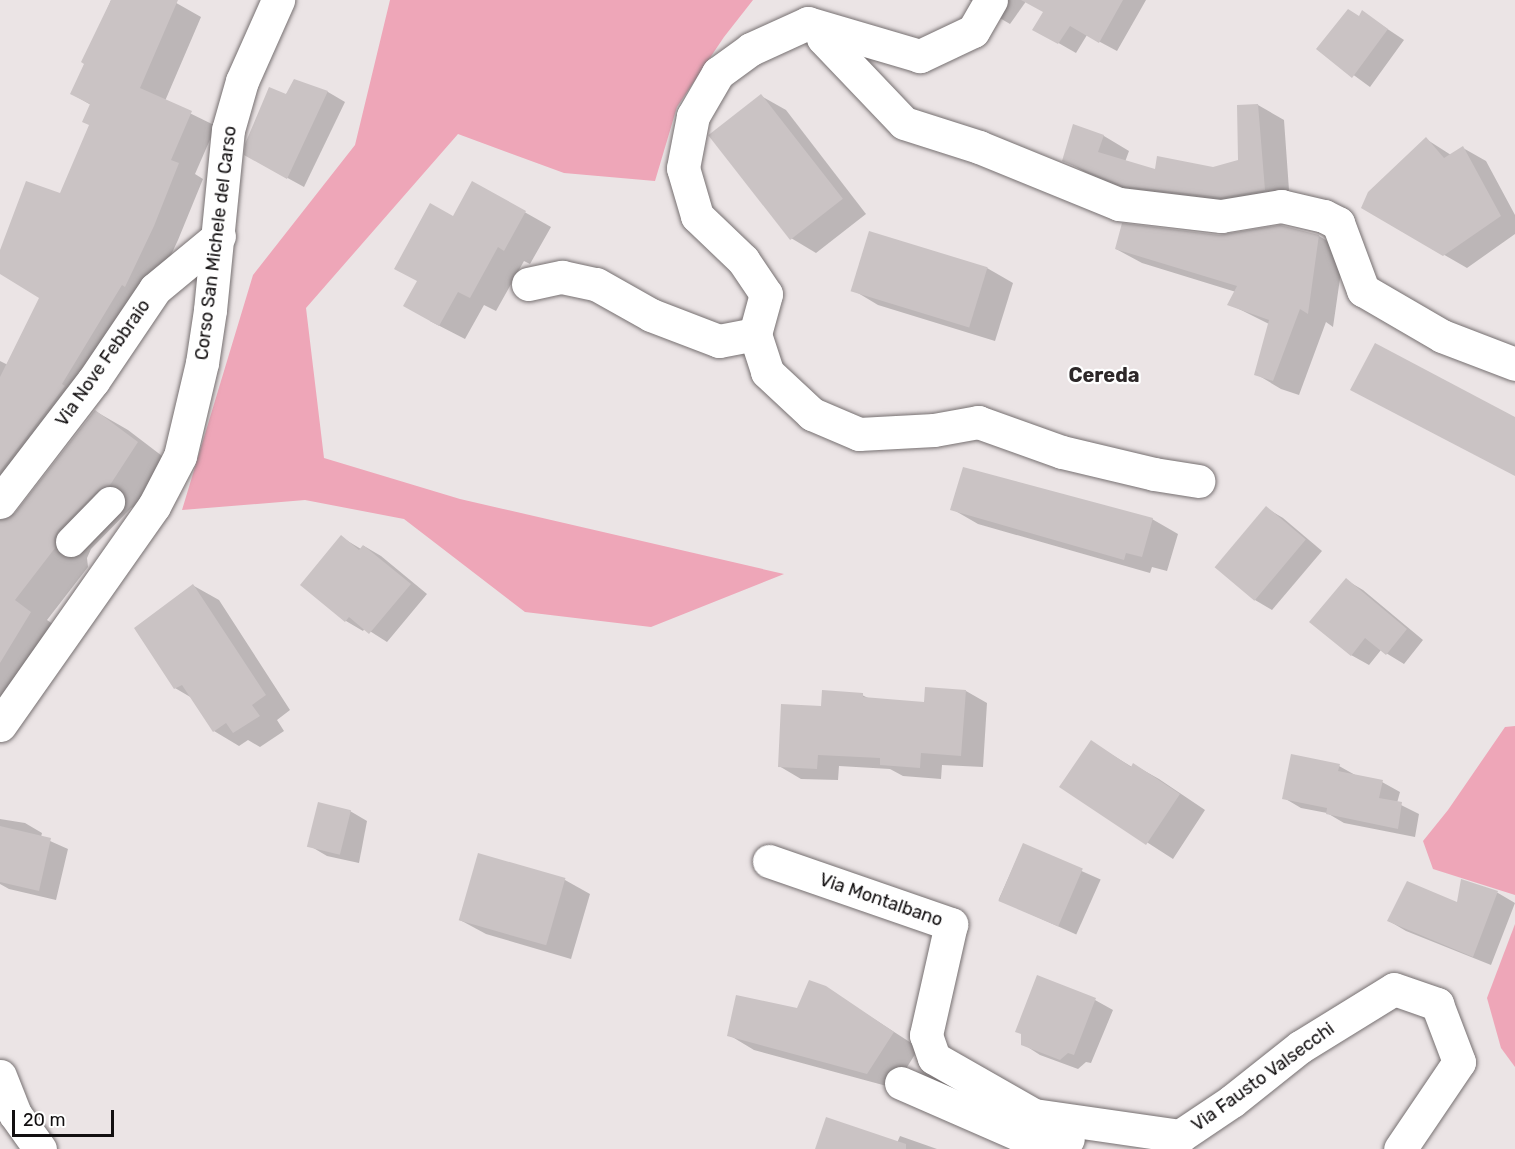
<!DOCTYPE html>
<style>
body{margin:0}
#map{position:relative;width:1515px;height:1149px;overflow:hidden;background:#ebe4e5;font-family:Rubik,sans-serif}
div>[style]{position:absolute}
.green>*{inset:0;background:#eea6b8}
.shadow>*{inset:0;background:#0003;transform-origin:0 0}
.building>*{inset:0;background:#cac3c4;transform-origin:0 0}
.roads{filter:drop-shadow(0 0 2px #767071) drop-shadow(0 0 2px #767071)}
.pedestrian>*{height:30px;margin:-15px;padding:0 15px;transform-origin:15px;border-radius:15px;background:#fff}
.minor>*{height:33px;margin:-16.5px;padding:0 16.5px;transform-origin:16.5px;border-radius:16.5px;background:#fff}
.secondary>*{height:33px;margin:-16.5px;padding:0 16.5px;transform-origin:16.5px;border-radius:16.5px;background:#fff}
span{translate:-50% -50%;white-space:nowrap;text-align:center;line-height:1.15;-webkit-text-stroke:4.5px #fff;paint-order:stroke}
.street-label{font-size:18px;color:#120f10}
.neighbourhood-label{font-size:20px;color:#2d2829;font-weight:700}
.scale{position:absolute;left:12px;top:1110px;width:102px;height:27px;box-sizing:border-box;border:3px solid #120f10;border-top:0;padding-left:8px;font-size:18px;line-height:21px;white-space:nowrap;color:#120f10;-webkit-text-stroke:4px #fff;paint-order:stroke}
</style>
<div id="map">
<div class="green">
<i style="clip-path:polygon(390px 0,753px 0,724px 37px,677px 107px,655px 181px,564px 173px,458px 134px,306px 308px,324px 458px,460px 499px,784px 574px,651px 627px,525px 612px,404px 519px,305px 500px,182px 510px,253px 275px,355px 145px)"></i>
<i style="clip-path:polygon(1515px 726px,1515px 895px,1433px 869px,1423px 841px,1448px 810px,1505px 727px)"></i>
<i style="clip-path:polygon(1515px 924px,1515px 1067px,1501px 1048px,1487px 998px)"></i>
</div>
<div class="shadow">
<i style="clip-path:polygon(111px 0,171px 0,201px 17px,165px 101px,216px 126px,195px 174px,203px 179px,178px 240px,150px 300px,0 487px,0 361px,8px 365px,41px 297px,0 273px,0 253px,61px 195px,91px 126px,91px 105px,72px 94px)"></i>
<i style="clip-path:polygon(969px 0,1027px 0,1010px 24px)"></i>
<i style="clip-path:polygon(1051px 0,1146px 0,1117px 51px,1087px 35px,1076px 53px,1034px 29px)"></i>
<i style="clip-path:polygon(1362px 12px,1404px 40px,1370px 87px,1318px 49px,1360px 17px)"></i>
<i style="clip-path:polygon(295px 81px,328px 92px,345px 102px,304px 187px,246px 155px)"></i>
<i style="clip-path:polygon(761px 96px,786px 110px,866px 214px,816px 253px,791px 238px)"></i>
<i style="clip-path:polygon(1258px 105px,1284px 120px,1290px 204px,1151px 200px,1090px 175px,1064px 160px,1074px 126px,1104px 136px,1129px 151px,1125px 162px,1156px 171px,1213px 169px,1239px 161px)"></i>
<i style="clip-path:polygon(1426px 139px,1451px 155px,1463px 148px,1486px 161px,1515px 215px,1515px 234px,1467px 268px,1363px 208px)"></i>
<i style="clip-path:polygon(473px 183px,551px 227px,530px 264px,524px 261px,496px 311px,484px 305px,465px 339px,430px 321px,454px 218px)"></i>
<i style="clip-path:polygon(1219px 236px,1319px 236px,1344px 251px,1333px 327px,1326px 322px,1299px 395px,1281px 389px,1256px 374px,1269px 324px,1229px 304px,1236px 292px,1142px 263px,1116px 249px)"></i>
<i style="clip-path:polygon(987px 268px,1013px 283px,995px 341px,878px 305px,853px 290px)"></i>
<i style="clip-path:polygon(95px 411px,128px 430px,170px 462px,143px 504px,131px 508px,91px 549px,87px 558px,88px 567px,47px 620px,64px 632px,0 733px,0 521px,16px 514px)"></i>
<i style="clip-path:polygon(1266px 508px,1283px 518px,1322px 551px,1272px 610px,1255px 600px)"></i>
<i style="clip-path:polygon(952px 509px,1152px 519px,1178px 534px,1167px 571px,1152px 567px,1150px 573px,978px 524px)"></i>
<i style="clip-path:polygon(341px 537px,361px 549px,364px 546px,381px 556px,427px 594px,387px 642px,365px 628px,363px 631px,346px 621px)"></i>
<i style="clip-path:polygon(1346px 580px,1363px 590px,1423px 640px,1404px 664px,1381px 650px,1369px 665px,1351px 655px)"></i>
<i style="clip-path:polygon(194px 586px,219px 600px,290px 710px,277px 720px,284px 731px,260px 747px,248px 740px,239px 746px,214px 731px,192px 698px,175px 688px,136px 628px)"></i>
<i style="clip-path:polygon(966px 691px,987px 703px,983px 767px,942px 765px,941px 779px,903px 776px,890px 769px,839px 766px,838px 780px,801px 779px,779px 766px,822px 708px,862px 695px,870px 699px,926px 703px)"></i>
<i style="clip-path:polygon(1091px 742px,1132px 767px,1134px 765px,1159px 779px,1205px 810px,1173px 859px,1061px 787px)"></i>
<i style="clip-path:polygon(1339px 766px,1357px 776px,1382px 782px,1400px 792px,1397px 803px,1419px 814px,1415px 837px,1344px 823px,1327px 813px,1301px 808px,1284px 798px)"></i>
<i style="clip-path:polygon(350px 811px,367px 821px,359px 863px,327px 856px,310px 846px)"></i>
<i style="clip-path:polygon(0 819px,25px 823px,42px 833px,41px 837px,68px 849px,56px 900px,9px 889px,0 884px)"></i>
<i style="left:1023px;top:845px;width:85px;height:60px;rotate:24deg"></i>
<i style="clip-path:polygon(479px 855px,565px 880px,590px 894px,571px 959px,486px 934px,460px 920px)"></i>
<i style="clip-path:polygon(1462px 881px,1498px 893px,1515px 903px,1491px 965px,1406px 931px,1389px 921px,1458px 904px)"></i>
<i style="clip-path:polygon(1038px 977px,1095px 1000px,1113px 1010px,1091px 1063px,1086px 1062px,1078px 1069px,1040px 1055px,1023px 1044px)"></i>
<i style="clip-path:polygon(826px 988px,919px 1048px,894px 1088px,754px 1050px,729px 1035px,798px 1010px)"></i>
<i style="clip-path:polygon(900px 1136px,937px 1149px,816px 1149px,897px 1143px)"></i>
</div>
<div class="building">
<i style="clip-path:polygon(111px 0,178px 0,140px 88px,192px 111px,171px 160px,179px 163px,154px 226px,125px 287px,122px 285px,62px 384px,65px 386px,0 471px,0 377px,39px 298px,0 274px,0 250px,26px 181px,60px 193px,89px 125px,82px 122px,90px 104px,70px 94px,84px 64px,81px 62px)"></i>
<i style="clip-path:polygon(1021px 0,1123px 0,1099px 43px,1070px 26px,1058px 44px,1032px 30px,1043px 12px)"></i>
<i style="clip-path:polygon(1348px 9px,1359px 16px,1362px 10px,1388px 29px,1352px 78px,1316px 49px)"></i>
<i style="clip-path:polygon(294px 79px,328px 91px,287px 179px,244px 155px,245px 144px,269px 87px,286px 94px)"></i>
<i style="left:761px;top:94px;width:133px;height:67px;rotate:52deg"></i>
<i style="clip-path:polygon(1258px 104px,1265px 190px,1221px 197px,1124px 186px,1062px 161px,1073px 124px,1104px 135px,1098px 152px,1155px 169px,1157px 156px,1213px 167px,1238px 160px,1237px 105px)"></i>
<i style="clip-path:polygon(1426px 137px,1444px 158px,1463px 146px,1501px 216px,1443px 256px,1361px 208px,1368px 192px)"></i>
<i style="clip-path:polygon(472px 181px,526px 211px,504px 251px,498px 247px,470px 298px,458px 292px,439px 326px,403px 306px,417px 281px,394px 269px,430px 203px,453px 216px)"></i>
<i style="clip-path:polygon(1122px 223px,1219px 235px,1280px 225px,1319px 235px,1308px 314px,1300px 309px,1273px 381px,1254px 375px,1269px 320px,1227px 305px,1237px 286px,1115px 249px)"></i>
<i style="left:869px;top:231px;width:124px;height:63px;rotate:17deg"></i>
<i style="clip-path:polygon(1375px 343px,1515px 417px,1515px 476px,1350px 390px)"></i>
<i style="clip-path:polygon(95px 410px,138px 442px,110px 485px,98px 490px,58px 530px,54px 538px,55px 548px,15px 600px,31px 612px,0 663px,0 520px,15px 513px)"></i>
<i style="clip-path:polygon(963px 467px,1153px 518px,1142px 557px,1126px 553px,1124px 560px,950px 510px)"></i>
<i style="left:1266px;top:506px;width:52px;height:80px;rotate:40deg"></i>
<i style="clip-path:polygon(341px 535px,359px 550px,363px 545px,411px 584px,369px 634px,349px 617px,345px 622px,300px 585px)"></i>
<i style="clip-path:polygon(1346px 578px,1407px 629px,1386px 655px,1365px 638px,1351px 656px,1309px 622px)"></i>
<i style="clip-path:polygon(193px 584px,266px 695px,252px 705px,260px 716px,233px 733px,226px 723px,213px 732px,182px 685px,174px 689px,134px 628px)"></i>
<i style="clip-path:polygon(925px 687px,966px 690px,961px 756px,921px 753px,920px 768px,880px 765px,880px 758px,818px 755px,817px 769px,778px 767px,781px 704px,821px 706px,822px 690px,863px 693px,863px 697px,924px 702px)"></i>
<i style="clip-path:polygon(1091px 740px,1131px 767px,1133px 763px,1180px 794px,1146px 845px,1059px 787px)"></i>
<i style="clip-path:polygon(1291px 754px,1340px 764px,1338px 771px,1383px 780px,1379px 798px,1402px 802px,1398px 829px,1326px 814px,1327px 808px,1282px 799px)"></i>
<i style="left:318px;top:802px;width:34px;height:46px;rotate:14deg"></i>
<i style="clip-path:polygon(0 826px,51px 838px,39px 891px,0 882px)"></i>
<i style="left:1023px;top:843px;width:65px;height:63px;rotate:23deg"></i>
<i style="left:478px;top:853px;width:91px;height:70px;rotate:16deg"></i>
<i style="clip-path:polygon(1461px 879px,1498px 891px,1473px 957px,1387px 921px,1407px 881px,1457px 902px)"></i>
<i style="clip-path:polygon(1037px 975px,1096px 998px,1074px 1055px,1068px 1053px,1060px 1060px,1021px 1045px,1021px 1034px,1015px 1032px)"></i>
<i style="clip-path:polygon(809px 980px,826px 986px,894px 1032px,867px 1074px,727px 1036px,736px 995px,797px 1008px)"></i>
<i style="clip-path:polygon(826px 1117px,906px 1144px,906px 1149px,815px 1149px)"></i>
</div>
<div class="roads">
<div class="pedestrian">
<i style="left:71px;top:542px;width:56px;rotate:-45.7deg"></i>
</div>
<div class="minor">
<i style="left:991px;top:0;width:36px;rotate:120deg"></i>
<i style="left:973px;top:31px;width:59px;rotate:154.7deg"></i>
<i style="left:920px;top:56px;width:117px;rotate:-163.6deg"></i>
<i style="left:808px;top:23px;width:63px;rotate:155.5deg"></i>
<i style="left:751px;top:49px;width:41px;rotate:144deg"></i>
<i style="left:718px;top:73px;width:50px;rotate:120.2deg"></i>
<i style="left:693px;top:116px;width:53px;rotate:100.9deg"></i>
<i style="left:683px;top:168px;width:50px;rotate:73.7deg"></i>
<i style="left:697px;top:216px;width:64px;rotate:43.7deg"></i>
<i style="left:743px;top:260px;width:41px;rotate:55.9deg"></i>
<i style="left:766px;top:294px;width:41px;rotate:105.4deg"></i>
<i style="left:755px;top:334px;width:40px;rotate:72deg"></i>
<i style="left:767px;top:372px;width:62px;rotate:43deg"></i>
<i style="left:812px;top:414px;width:51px;rotate:23.1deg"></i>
<i style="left:859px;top:434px;width:75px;rotate:-3.1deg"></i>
<i style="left:934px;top:430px;width:45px;rotate:-10.3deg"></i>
<i style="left:978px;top:422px;width:89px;rotate:19.7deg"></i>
<i style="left:1062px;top:452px;width:95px;rotate:13.4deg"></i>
<i style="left:1154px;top:474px;width:45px;rotate:9deg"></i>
<i style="left:822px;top:28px;width:10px;rotate:84deg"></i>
<i style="left:823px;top:38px;width:117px;rotate:46.4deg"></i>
<i style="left:904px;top:123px;width:79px;rotate:17.7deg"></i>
<i style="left:979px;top:147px;width:151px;rotate:22.2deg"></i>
<i style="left:1119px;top:204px;width:103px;rotate:6.7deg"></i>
<i style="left:1221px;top:216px;width:61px;rotate:-9.5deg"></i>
<i style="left:1281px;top:206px;width:44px;rotate:13.1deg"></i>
<i style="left:1324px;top:216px;width:16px;rotate:27deg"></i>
<i style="left:1338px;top:223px;width:72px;rotate:69.5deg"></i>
<i style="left:1363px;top:290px;width:91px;rotate:30.2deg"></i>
<i style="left:1442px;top:336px;width:78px;rotate:21deg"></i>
<i style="left:528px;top:284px;width:35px;rotate:-12deg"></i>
<i style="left:562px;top:277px;width:35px;rotate:12deg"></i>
<i style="left:596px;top:284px;width:63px;rotate:29.4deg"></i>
<i style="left:651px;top:315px;width:73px;rotate:20.9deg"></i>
<i style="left:719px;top:341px;width:37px;rotate:-11deg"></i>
<i style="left:0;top:502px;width:153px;rotate:-52.5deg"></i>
<i style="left:93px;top:381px;width:111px;rotate:-56deg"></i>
<i style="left:155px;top:289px;width:83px;rotate:-39.6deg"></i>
<i style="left:769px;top:861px;width:193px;rotate:19.1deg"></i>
<i style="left:951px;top:924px;width:114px;rotate:102.7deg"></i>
<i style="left:926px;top:1035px;width:24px;rotate:71deg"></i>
<i style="left:934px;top:1058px;width:115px;rotate:29.7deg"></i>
<i style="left:1034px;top:1115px;width:148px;rotate:8.2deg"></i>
<i style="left:901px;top:1083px;width:128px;rotate:23.6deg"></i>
<i style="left:1018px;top:1134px;width:50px;rotate:5.7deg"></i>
<i style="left:1168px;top:1149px;width:18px;rotate:-47deg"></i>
<i style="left:1180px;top:1136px;width:63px;rotate:-33.9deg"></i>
<i style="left:1232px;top:1101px;width:87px;rotate:-38.5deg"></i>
<i style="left:1300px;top:1047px;width:110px;rotate:-31.7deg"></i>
<i style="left:1394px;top:989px;width:46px;rotate:19.2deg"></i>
<i style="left:1437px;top:1004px;width:62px;rotate:69.2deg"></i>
<i style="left:1459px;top:1062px;width:105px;rotate:124.1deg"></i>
</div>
<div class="secondary">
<i style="left:0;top:725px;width:268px;rotate:-54.9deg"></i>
<i style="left:154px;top:506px;width:56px;rotate:-62.5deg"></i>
<i style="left:180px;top:456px;width:96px;rotate:-76.7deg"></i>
<i style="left:202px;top:363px;width:54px;rotate:-81.4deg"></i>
<i style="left:210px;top:310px;width:181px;rotate:-84.3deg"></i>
<i style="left:228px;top:130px;width:51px;rotate:-74.1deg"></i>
<i style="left:242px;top:81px;width:89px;rotate:-66deg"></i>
<i style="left:0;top:1076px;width:41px;rotate:68.5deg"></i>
<i style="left:15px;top:1114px;width:43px;rotate:54.5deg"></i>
</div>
</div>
<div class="street-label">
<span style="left:216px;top:243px;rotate:-83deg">Corso San Michele del Carso</span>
<span style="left:103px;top:363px;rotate:-55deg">Via Nove Febbraio</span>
<span style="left:881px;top:900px;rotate:19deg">Via Montalbano</span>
<span style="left:1263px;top:1077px;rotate:-36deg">Via Fausto Valsecchi</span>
</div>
<div class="neighbourhood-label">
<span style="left:1104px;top:375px">Cereda</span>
</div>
<div class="scale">20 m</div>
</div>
